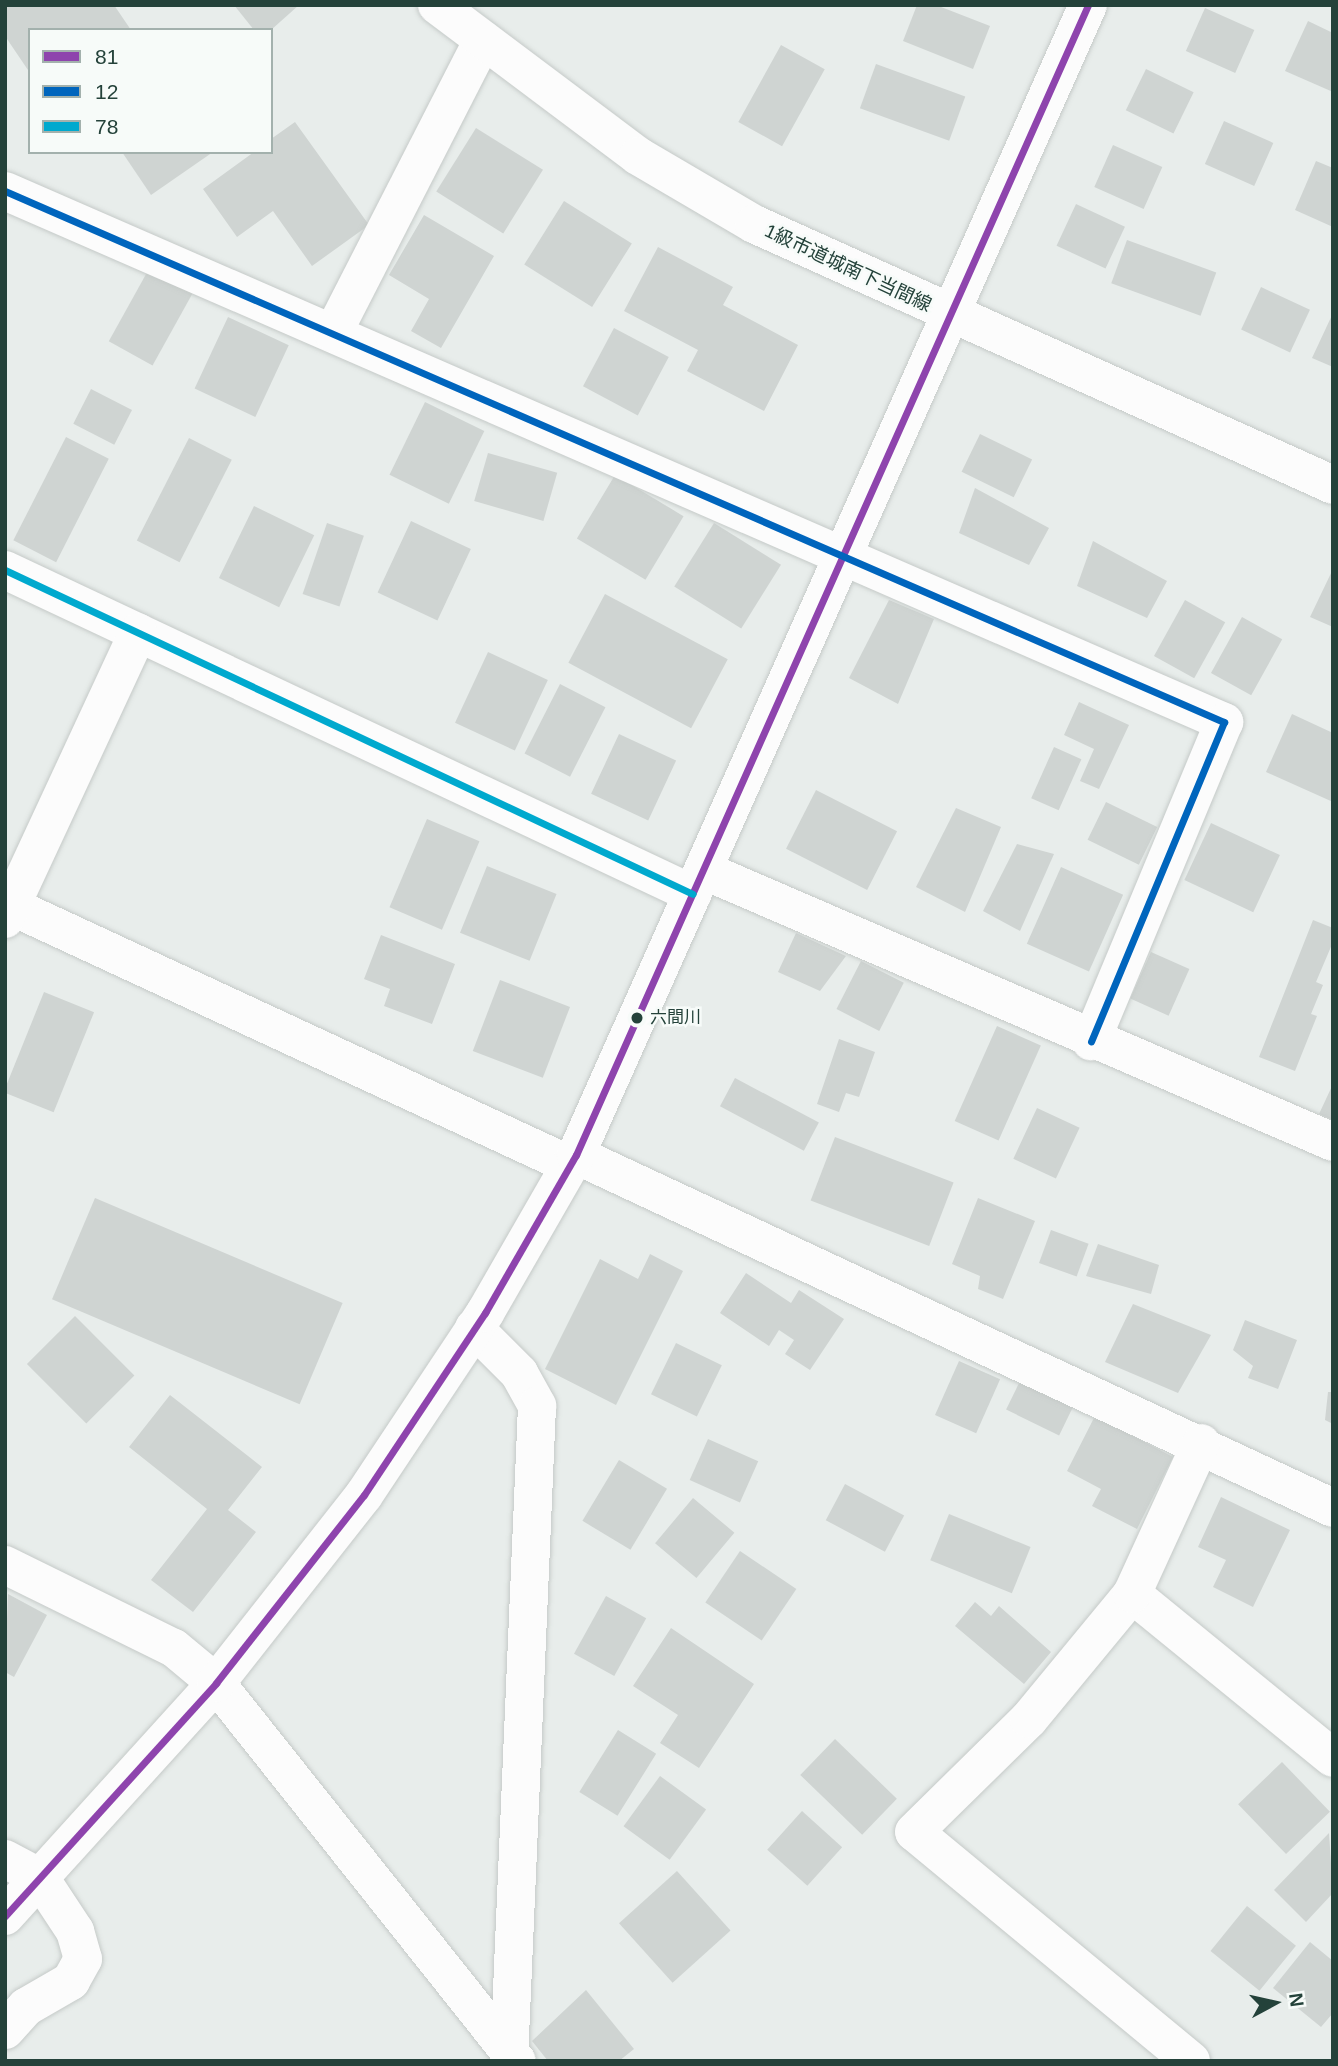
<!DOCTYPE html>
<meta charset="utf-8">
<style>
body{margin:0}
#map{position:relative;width:1338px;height:2066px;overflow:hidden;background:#e8edeb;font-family:Arial,"Noto Sans JP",sans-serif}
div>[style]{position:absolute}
.building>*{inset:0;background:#cfd4d2;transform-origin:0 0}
.roads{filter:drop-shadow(0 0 2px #c5cac8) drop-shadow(0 0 2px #c5cac8)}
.minor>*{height:38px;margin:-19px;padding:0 19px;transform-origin:19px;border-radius:19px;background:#fcfcfc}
.tertiary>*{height:38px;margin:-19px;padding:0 19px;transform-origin:19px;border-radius:19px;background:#fcfcfc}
.secondary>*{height:38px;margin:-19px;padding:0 19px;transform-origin:19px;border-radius:19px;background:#fcfcfc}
.bus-1>*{height:7px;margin:-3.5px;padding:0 3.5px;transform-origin:3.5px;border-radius:3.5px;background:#8e44ad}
.bus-2>*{height:7px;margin:-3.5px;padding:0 3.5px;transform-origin:3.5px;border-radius:3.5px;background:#0065bd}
.bus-3>*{height:7px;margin:-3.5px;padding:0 3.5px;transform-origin:3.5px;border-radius:3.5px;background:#00a9ce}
.dots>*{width:19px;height:19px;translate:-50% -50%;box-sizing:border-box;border:4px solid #f7fbf9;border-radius:50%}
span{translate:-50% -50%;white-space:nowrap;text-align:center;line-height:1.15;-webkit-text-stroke:5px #f7fbf9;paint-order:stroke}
.bus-label{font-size:17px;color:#24423a}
.left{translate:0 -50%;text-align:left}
.street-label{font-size:19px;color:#24423a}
.frame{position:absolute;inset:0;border:7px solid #24423a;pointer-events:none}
.legend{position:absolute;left:28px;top:28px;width:245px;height:126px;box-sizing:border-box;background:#f7fbf9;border:2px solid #a3b1ad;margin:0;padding:9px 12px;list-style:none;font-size:21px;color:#24423a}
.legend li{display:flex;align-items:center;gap:14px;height:35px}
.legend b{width:35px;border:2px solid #a3b1ad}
.north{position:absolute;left:1240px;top:1968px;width:70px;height:70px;-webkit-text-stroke:5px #f7fbf9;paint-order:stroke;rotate:82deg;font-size:19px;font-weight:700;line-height:28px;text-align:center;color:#24423a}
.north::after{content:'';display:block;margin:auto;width:24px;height:32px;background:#24423a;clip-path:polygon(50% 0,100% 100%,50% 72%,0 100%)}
</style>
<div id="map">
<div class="building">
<i style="clip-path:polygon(5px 5px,114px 5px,131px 30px,30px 30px,30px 73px,5px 36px)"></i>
<i style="clip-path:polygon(234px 5px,299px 5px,271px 30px,254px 30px)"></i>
<i style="clip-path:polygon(917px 5px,936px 5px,990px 26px,973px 69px,903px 41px)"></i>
<i style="left:1205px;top:8px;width:54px;height:47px;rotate:24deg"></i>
<i style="clip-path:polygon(1308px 21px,1333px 33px,1333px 92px,1285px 71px)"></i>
<i style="left:781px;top:45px;width:50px;height:88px;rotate:29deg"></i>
<i style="left:876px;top:64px;width:95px;height:47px;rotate:20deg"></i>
<i style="left:1146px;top:69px;width:53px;height:46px;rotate:26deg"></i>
<i style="left:1224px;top:121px;width:54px;height:47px;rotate:24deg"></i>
<i style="clip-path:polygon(295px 122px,369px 225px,312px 266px,273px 211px,237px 237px,203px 189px,254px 152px,271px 152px,271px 139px)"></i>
<i style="left:476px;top:128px;width:79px;height:75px;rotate:32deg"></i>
<i style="left:1113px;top:145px;width:54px;height:46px;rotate:24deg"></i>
<i style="clip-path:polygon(122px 152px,213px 152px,151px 195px)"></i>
<i style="clip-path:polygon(1316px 161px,1333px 168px,1333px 227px,1295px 210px)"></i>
<i style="left:564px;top:201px;width:80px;height:75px;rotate:32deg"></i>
<i style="left:1076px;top:204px;width:54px;height:46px;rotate:25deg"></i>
<i style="clip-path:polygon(424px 215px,494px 256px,441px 348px,411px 331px,429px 299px,389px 275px)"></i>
<i style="left:1127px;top:240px;width:95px;height:46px;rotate:20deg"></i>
<i style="clip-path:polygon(658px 247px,733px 287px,723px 305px,798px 345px,764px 411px,687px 371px,698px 350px,624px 311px)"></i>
<i style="left:150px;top:267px;width:50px;height:85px;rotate:29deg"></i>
<i style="left:1261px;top:287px;width:54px;height:47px;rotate:25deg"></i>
<i style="clip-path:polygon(1333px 313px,1333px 367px,1312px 358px)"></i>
<i style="left:228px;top:317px;width:67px;height:79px;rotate:25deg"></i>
<i style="left:614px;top:328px;width:62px;height:66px;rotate:28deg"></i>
<i style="left:91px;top:389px;width:46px;height:39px;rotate:27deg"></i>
<i style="left:425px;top:402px;width:66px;height:81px;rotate:26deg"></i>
<i style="left:980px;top:434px;width:58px;height:42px;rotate:26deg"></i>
<i style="left:66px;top:437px;width:48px;height:116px;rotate:27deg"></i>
<i style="left:189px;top:438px;width:48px;height:115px;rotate:27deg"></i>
<i style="left:488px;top:453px;width:72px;height:50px;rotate:16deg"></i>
<i style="left:615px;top:475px;width:80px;height:74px;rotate:31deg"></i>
<i style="clip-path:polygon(975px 488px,1049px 528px,1029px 565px,959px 533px)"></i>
<i style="left:254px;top:506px;width:67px;height:80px;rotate:26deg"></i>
<i style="left:411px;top:521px;width:66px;height:79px;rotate:25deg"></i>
<i style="left:327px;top:523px;width:39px;height:75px;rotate:19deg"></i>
<i style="left:714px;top:523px;width:79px;height:75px;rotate:32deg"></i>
<i style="clip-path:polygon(1093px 541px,1167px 581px,1147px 618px,1077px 586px)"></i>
<i style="clip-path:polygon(1333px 569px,1333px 627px,1310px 617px)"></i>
<i style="left:605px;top:594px;width:139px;height:78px;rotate:28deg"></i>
<i style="clip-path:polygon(889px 600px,934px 619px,898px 704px,849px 678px)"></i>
<i style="left:1185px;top:600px;width:46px;height:64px;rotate:29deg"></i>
<i style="left:1242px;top:617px;width:46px;height:64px;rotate:29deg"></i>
<i style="left:488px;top:652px;width:66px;height:78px;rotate:25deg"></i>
<i style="left:560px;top:684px;width:51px;height:78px;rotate:27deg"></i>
<i style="clip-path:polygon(1079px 702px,1129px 725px,1099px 789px,1080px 781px,1094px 749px,1064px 735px)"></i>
<i style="clip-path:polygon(1292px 714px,1333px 733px,1333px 802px,1266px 772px)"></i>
<i style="left:619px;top:734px;width:63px;height:66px;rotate:25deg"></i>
<i style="left:1054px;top:747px;width:30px;height:56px;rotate:24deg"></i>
<i style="left:816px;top:790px;width:91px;height:66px;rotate:27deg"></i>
<i style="left:1106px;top:802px;width:57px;height:42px;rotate:26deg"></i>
<i style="clip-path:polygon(956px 808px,1001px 827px,965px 912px,916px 887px)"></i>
<i style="left:427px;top:819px;width:57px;height:96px;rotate:23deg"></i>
<i style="left:1211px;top:823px;width:76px;height:63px;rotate:25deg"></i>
<i style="clip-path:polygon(1017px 844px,1054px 854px,1020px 931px,983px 911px)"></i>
<i style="left:487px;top:866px;width:75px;height:72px;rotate:22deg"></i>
<i style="left:1061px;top:867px;width:68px;height:84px;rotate:24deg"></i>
<i style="clip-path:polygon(1313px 920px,1333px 928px,1333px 942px,1316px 982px,1323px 985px,1311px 1014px,1317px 1016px,1295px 1071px,1259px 1057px)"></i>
<i style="clip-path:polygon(796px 933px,846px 956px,820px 991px,778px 972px)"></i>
<i style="clip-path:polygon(381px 935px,455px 964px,432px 1024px,384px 1006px,390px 989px,364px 979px)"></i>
<i style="left:1151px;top:952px;width:42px;height:51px;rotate:24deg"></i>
<i style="left:861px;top:961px;width:48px;height:54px;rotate:27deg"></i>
<i style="left:500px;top:980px;width:75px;height:76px;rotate:21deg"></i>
<i style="left:44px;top:992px;width:54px;height:108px;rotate:22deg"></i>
<i style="left:997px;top:1026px;width:48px;height:104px;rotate:24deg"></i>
<i style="clip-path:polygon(839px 1039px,875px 1052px,859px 1097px,846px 1093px,839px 1112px,817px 1104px)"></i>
<i style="left:735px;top:1078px;width:95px;height:32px;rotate:28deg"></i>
<i style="clip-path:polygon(1333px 1084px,1333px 1120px,1319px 1114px)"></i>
<i style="left:1037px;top:1108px;width:47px;height:56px;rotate:25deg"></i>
<i style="left:835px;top:1137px;width:127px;height:68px;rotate:21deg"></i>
<i style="left:95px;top:1198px;width:269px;height:110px;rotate:23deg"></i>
<i style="clip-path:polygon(978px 1198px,1035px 1221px,1003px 1299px,978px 1289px,980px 1276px,952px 1264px)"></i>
<i style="left:1051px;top:1230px;width:40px;height:35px;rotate:20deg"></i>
<i style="clip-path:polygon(1098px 1244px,1159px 1265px,1151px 1294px,1086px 1276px)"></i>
<i style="clip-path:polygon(650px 1254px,683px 1271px,616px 1405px,545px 1369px,600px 1259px,638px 1279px)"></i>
<i style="clip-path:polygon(746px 1273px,791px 1303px,799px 1290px,844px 1319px,810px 1370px,785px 1354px,794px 1340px,779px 1330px,769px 1346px,720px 1313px)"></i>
<i style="clip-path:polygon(1133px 1304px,1211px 1335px,1178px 1393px,1105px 1362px)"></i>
<i style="left:75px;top:1316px;width:84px;height:68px;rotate:45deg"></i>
<i style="clip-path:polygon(1245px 1320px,1297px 1340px,1278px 1389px,1248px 1378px,1253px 1366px,1233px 1350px)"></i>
<i style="left:676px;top:1343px;width:51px;height:57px;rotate:26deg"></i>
<i style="left:959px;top:1361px;width:45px;height:59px;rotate:24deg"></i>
<i style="left:1021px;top:1379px;width:59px;height:34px;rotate:26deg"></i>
<i style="clip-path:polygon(1328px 1392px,1333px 1392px,1333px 1424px,1325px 1420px)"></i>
<i style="clip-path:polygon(170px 1395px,262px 1467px,228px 1510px,256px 1532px,193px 1612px,151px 1580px,207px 1509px,129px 1447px)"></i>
<i style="clip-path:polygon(1095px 1416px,1173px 1457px,1137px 1529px,1092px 1506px,1101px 1489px,1067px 1471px)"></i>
<i style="left:708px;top:1439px;width:55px;height:45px;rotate:24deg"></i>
<i style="left:619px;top:1460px;width:56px;height:71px;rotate:31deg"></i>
<i style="left:845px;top:1484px;width:67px;height:41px;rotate:28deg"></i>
<i style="clip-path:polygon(1221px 1497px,1290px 1530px,1253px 1607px,1213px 1587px,1226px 1560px,1198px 1547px)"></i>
<i style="left:693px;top:1498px;width:54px;height:59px;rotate:40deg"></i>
<i style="left:949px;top:1514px;width:88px;height:50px;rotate:22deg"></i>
<i style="left:740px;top:1551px;width:68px;height:62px;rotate:34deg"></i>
<i style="clip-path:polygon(8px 1594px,47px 1615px,14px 1677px,5px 1672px)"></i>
<i style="left:606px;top:1596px;width:46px;height:66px;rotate:29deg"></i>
<i style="clip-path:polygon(975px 1602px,991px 1616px,999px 1606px,1051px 1652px,1024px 1684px,955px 1626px)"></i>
<i style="clip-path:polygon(671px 1628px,754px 1684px,699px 1768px,660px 1743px,678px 1715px,633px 1686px)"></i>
<i style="left:618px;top:1730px;width:45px;height:73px;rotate:32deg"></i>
<i style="left:835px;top:1739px;width:86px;height:50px;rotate:44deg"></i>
<i style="left:1282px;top:1762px;width:69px;height:61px;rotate:46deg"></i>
<i style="left:660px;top:1776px;width:57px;height:62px;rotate:36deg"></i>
<i style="left:802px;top:1811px;width:54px;height:52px;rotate:42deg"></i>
<i style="clip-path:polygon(1329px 1833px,1333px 1893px,1306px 1922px,1274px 1890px)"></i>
<i style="left:677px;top:1871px;width:80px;height:78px;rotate:48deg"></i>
<i style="left:1247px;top:1906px;width:63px;height:58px;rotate:39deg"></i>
<i style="clip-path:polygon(1310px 1942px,1333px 1961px,1333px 2013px,1321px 2027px,1273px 1988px)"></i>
<i style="clip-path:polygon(586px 1990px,634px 2049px,619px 2061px,548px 2061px,532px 2041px)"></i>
</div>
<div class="roads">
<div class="minor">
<i style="left:5px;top:191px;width:1330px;rotate:23.54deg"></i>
<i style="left:1224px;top:722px;width:346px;rotate:112.6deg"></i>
<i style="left:333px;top:333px;width:329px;rotate:-62.9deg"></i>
<i style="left:5px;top:570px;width:760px;rotate:25.22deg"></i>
<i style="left:703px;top:870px;width:686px;rotate:23.35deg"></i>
<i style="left:11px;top:906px;width:616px;rotate:24.86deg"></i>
<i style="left:5px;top:919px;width:316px;rotate:-65.1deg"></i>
<i style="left:576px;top:1155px;width:835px;rotate:25deg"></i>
<i style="left:474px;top:1328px;width:64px;rotate:45deg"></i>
<i style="left:519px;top:1373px;width:38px;rotate:61deg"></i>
<i style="left:537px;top:1406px;width:656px;rotate:92.45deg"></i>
<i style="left:5px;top:1565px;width:188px;rotate:26.2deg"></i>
<i style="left:174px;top:1648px;width:55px;rotate:39.8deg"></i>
<i style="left:216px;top:1683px;width:483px;rotate:51.5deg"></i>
<i style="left:1132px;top:1594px;width:259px;rotate:39.2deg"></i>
<i style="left:5px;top:1859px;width:40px;rotate:28deg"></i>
<i style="left:40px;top:1878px;width:64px;rotate:56.6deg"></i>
<i style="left:75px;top:1931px;width:29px;rotate:74deg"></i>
<i style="left:83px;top:1959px;width:25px;rotate:119deg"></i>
<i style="left:71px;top:1981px;width:52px;rotate:150deg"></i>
<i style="left:26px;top:2007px;width:31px;rotate:132deg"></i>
<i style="left:1191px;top:2061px;width:359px;rotate:-140.4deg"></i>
<i style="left:914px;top:1832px;width:161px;rotate:-44.5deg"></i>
<i style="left:1029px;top:1719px;width:162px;rotate:-50.5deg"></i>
<i style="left:1132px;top:1594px;width:166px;rotate:-65.4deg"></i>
</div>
<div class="tertiary">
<i style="left:437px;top:5px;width:251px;rotate:36.9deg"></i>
<i style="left:638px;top:156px;width:134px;rotate:30.4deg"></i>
<i style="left:754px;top:224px;width:635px;rotate:24.26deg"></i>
</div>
<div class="secondary">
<i style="left:5px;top:1916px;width:314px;rotate:-47.8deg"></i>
<i style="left:216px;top:1683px;width:239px;rotate:-51.8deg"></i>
<i style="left:364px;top:1495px;width:219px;rotate:-56.4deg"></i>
<i style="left:485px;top:1313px;width:182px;rotate:-60.1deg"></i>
<i style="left:576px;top:1155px;width:1259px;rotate:-66deg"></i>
</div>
</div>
<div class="bus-1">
<i style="left:5px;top:1916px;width:314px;rotate:-47.8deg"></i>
<i style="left:216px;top:1683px;width:239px;rotate:-51.8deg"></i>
<i style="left:364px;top:1495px;width:219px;rotate:-56.4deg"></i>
<i style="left:485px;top:1313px;width:182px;rotate:-60.1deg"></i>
<i style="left:576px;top:1155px;width:1259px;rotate:-66deg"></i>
</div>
<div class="bus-2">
<i style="left:5px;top:191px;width:1330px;rotate:23.54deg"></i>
<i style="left:1224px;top:722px;width:346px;rotate:112.6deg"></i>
</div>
<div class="bus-3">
<i style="left:5px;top:570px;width:760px;rotate:25.22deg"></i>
</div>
<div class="dots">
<i style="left:637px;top:1018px;background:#24423a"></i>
</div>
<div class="bus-label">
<span class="left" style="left:650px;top:1018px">六間川</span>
</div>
<div class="street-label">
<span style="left:848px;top:268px;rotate:25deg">1級市道城南下当間線</span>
</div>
<div class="frame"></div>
<ul class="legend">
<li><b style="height:9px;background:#8e44ad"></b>81</li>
<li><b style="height:9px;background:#0065bd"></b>12</li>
<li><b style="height:9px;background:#00a9ce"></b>78</li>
</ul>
<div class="north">N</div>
</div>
